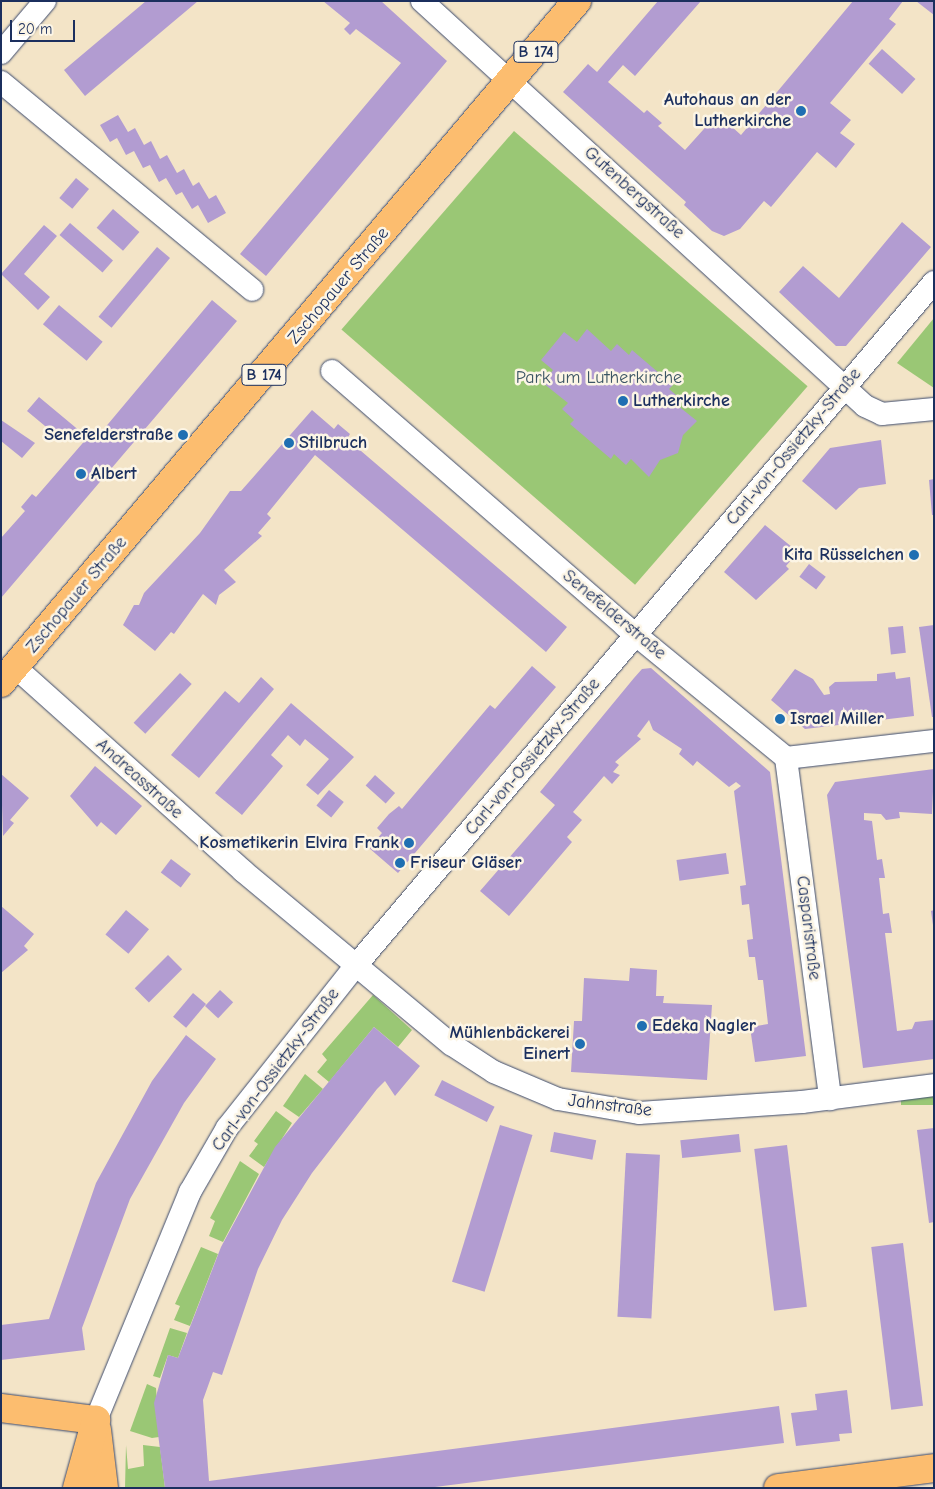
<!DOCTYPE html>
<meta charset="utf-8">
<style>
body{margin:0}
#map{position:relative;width:935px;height:1489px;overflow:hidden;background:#f3e4c7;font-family:"Comic Neue",sans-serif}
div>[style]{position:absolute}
.green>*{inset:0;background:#9ac775;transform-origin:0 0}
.building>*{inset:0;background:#b29cd1;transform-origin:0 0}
.roads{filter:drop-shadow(0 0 1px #3b4a6e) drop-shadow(0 0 1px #3b4a6e)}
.minor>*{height:22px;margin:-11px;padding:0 11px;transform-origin:11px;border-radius:11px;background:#fff}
.major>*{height:28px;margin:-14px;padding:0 14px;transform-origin:14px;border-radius:14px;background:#fcbd6f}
.dots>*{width:14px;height:14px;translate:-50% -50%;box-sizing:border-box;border:2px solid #fcf5e5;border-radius:50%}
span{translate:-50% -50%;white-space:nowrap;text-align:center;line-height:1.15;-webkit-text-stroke:5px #fcf5e5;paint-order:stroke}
.shield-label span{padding:1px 4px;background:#fcf5e5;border:1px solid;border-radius:4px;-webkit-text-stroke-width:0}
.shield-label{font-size:16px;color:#1b2f5e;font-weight:700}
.poi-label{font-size:18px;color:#1b2f5e;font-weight:700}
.right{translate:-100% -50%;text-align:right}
.left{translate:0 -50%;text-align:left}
.street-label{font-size:18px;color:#1b2f5e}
.park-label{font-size:18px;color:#3b5564}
.frame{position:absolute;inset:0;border:2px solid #1b2f5e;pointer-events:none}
.scale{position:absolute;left:10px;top:20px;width:65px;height:22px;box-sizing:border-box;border:2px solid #1b2f5e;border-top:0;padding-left:6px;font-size:15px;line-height:18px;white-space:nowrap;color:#1b2f5e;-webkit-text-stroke:4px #fcf5e5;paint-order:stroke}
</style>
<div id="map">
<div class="green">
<i style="left:514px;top:131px;width:389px;height:263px;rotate:41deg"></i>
<i style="clip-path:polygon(934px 318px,934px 388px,897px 363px)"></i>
<i style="clip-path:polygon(373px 995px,412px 1030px,398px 1047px,374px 1027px,329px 1082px,317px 1072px,327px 1060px,322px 1054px)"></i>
<i style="clip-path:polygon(305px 1074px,323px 1089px,299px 1117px,283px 1106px)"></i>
<i style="left:934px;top:1092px;width:13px;height:33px;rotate:90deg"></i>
<i style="clip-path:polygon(276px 1111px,292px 1123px,264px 1167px,249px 1156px,258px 1144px,254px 1141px)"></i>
<i style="clip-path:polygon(240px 1161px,259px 1174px,223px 1242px,209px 1236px,215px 1221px,210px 1218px)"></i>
<i style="clip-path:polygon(201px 1247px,218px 1254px,190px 1326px,174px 1320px,180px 1306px,175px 1304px)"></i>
<i style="clip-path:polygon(170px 1328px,187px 1333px,178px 1358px,168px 1355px,160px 1378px,153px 1376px)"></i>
<i style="clip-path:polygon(147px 1384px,156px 1388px,159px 1437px,152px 1438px,130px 1431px)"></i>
<i style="clip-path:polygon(126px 1445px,128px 1469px,144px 1466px,143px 1445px,160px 1447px,165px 1488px,125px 1488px)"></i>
</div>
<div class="building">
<i style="clip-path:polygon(146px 1px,198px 1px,85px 96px,64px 70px)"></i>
<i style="clip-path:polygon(323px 1px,381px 1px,447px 61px,266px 276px,240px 254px,401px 63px,356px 29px,350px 35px,344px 29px,350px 23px)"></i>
<i style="clip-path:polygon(658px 1px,701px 1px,635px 76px,623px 65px,608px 82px,644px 113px,647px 110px,662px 123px,658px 126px,685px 150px,712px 120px,716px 123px,721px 117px,741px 135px,853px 1px,903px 1px,889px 19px,896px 24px,830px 103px,851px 120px,840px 133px,855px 144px,836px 168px,817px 152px,771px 207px,764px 201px,740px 229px,724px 236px,712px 231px,684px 205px,686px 202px,563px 92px,588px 64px,597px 72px)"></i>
<i style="clip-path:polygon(916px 1px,934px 1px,934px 15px)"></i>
<i style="left:882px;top:49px;width:45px;height:20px;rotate:42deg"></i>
<i style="clip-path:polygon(118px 115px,128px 132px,135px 128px,144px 145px,151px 141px,160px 159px,167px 155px,177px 173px,184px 169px,193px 186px,199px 182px,209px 199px,216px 195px,226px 213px,208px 223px,198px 205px,192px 209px,182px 192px,176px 195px,166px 178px,159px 182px,150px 165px,143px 168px,134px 151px,126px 155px,117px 138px,110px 142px,100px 125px)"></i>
<i style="left:76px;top:178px;width:17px;height:26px;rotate:40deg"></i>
<i style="left:113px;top:209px;width:35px;height:25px;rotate:41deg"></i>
<i style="clip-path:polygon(902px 222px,931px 247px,846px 346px,836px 346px,779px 292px,803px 266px,839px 298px)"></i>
<i style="left:70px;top:223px;width:57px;height:16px;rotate:41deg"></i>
<i style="clip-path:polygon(44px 225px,57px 236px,24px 274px,50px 297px,38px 310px,1px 274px)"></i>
<i style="left:157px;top:247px;width:17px;height:91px;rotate:40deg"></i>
<i style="clip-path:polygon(212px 300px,237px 321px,1px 598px,1px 538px,25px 511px,21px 507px,32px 494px,36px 497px,88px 437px,93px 442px)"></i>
<i style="left:59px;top:305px;width:57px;height:25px;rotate:40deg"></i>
<i style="clip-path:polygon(587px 329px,611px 351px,617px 344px,629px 355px,632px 350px,673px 385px,669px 389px,682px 400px,677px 405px,697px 421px,683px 435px,678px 453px,660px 460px,649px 477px,631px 459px,626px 465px,614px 454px,611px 459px,570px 424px,574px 420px,562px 409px,568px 403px,543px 383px,553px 370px,541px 360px,564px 332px,577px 342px)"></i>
<i style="clip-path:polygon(39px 397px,81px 432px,75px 439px,64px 434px,57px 436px,27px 411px)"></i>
<i style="clip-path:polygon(312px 410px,334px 429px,338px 424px,350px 434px,347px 439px,567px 627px,546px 652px,315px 455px,267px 514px,271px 518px,258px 533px,262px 536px,224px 570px,236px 582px,219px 595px,216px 605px,203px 594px,174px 634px,171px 632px,155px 651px,123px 625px,134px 605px,139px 605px,144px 593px,200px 533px,230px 491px,241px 491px)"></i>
<i style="clip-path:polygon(1px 420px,35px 443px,22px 458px,1px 441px)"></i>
<i style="clip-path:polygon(881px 440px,886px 484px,859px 488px,836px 510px,802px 481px,830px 448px)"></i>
<i style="clip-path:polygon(934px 479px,934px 515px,932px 515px,929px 480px)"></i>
<i style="clip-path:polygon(765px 525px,798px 552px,786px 566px,789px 569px,756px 600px,724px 572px)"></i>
<i style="left:809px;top:564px;width:21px;height:16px;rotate:37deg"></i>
<i style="clip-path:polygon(934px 625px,934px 717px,932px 717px,919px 627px)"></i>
<i style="left:903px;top:626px;width:27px;height:15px;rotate:84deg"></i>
<i style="clip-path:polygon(532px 666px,556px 687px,398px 873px,369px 848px,382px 833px,377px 828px,389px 814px,399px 806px,402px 809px,490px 705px,495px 709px)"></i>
<i style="clip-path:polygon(651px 668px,770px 772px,806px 1056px,755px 1062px,750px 1027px,768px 1024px,763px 980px,758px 980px,755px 957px,749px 957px,747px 940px,753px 939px,749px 904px,742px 905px,740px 886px,746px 885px,734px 791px,741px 786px,736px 782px,729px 787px,697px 761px,693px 766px,679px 754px,682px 749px,653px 730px,649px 720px,637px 736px,641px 739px,615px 762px,619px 765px,613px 772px,620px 775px,612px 784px,604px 776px,573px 812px,582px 820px,567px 837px,572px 842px,509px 916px,480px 891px,555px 805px,540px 792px,634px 678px,642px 669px)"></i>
<i style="clip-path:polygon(795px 669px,813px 679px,824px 695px,830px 694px,829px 687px,835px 682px,877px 681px,877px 674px,895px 672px,896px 679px,910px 677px,914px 716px,805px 729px,771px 700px)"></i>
<i style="left:180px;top:673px;width:16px;height:68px;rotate:43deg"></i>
<i style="clip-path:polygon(261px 677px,274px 689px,199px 778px,171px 755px,225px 691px,239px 703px)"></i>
<i style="clip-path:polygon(291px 703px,354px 757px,318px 795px,306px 785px,329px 759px,305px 739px,300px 746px,288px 735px,271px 755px,283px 766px,242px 815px,215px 793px)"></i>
<i style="clip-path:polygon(95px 766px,142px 806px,116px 835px,101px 822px,97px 827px,70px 796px)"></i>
<i style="clip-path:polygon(934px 769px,932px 814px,899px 812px,900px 818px,886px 820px,881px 814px,864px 813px,864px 820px,872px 821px,877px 860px,882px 859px,885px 878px,879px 878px,883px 914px,889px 913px,892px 933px,885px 933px,897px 1031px,912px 1029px,915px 1022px,934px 1020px,934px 1059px,863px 1068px,827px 795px,835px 782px)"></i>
<i style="clip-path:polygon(1px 774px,29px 798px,10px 820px,14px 823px,3px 836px)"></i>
<i style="left:375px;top:775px;width:27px;height:14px;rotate:42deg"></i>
<i style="left:329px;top:790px;width:19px;height:20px;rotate:39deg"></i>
<i style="left:726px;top:853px;width:21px;height:50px;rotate:82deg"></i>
<i style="left:171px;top:859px;width:25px;height:17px;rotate:37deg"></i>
<i style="clip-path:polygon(1px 906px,34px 934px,24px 946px,28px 950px,1px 973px)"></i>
<i style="left:126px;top:910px;width:30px;height:32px;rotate:40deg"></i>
<i style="clip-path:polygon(934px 910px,934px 925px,933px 925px,931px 911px)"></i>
<i style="left:168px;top:955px;width:20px;height:47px;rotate:45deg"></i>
<i style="clip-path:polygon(630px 968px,657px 970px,656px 996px,664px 996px,663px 1003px,712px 1005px,707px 1080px,571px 1072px,574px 1021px,582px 1021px,584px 978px,629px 981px)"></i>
<i style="left:220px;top:990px;width:18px;height:22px;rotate:43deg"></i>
<i style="left:193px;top:993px;width:17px;height:31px;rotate:40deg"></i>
<i style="clip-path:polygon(374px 1027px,420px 1066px,395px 1096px,385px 1081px,377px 1089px,312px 1173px,282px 1220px,258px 1269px,222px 1375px,213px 1372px,203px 1400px,209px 1481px,779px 1406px,784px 1443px,427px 1488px,165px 1488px,154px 1403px,168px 1355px,178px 1358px,221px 1247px,275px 1147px)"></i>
<i style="clip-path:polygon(186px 1035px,216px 1059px,184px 1103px,130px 1199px,82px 1328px,85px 1350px,1px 1360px,1px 1325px,49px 1319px,96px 1183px,152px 1081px)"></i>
<i style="left:442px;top:1080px;width:59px;height:17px;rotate:27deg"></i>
<i style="left:500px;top:1125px;width:34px;height:164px;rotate:17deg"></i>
<i style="clip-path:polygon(934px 1128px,934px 1222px,929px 1223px,917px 1130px)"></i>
<i style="left:554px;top:1132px;width:43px;height:20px;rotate:11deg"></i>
<i style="left:739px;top:1134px;width:18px;height:59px;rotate:84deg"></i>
<i style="left:787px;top:1145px;width:163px;height:33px;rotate:83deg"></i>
<i style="left:626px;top:1153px;width:34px;height:164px;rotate:3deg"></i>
<i style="left:903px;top:1243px;width:164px;height:32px;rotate:83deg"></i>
<i style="clip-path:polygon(847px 1390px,852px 1433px,839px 1434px,840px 1441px,796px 1446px,791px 1413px,817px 1410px,815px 1394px)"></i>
</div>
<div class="roads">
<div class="minor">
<i style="left:422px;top:1px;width:600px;rotate:42.43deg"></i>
<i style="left:865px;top:406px;width:19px;rotate:25deg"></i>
<i style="left:882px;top:414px;width:52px;rotate:-5.5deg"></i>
<i style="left:1px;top:53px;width:68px;rotate:-49.8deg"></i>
<i style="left:1px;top:82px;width:326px;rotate:39.6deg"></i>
<i style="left:332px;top:371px;width:388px;rotate:41deg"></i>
<i style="left:625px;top:626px;width:208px;rotate:39.3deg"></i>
<i style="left:786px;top:758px;width:149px;rotate:-6.6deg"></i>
<i style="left:15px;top:667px;width:306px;rotate:41.8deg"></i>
<i style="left:243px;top:871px;width:271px;rotate:39.8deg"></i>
<i style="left:451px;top:1044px;width:51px;rotate:33.1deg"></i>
<i style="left:494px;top:1072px;width:69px;rotate:22.9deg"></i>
<i style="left:558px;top:1099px;width:82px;rotate:9.8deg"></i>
<i style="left:639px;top:1113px;width:163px;rotate:-3.9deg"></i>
<i style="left:802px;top:1102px;width:133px;rotate:-7.3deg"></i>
<i style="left:786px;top:758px;width:344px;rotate:82.6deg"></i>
<i style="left:96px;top:1420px;width:247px;rotate:-67.6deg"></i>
<i style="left:190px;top:1192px;width:74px;rotate:-60deg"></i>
<i style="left:227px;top:1128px;width:211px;rotate:-51.6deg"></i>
<i style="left:358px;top:963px;width:892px;rotate:-49.77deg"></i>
</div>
<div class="major">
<i style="left:1px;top:683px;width:893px;rotate:-49.82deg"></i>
<i style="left:1px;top:1408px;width:96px;rotate:7.2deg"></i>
<i style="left:97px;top:1430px;width:58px;rotate:83.1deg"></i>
<i style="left:77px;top:1488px;width:71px;rotate:-74.4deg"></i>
<i style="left:778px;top:1488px;width:157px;rotate:-7.3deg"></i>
</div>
</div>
<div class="dots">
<i style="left:801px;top:111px;background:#1f6fb2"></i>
<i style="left:623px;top:401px;background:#1f6fb2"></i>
<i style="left:183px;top:435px;background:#1f6fb2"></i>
<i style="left:289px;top:443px;background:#1f6fb2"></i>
<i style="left:81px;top:474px;background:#1f6fb2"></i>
<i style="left:914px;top:555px;background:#1f6fb2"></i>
<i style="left:780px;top:719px;background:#1f6fb2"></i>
<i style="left:409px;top:843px;background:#1f6fb2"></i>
<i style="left:400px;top:863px;background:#1f6fb2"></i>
<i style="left:642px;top:1026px;background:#1f6fb2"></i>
<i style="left:580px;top:1044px;background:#1f6fb2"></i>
</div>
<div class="shield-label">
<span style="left:536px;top:52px">B 174</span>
<span style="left:264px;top:375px">B 174</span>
</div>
<div class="poi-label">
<span class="right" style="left:791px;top:111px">Autohaus an der<br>Lutherkirche</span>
<span class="left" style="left:633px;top:401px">Lutherkirche</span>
<span class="right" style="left:173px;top:435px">Senefelderstraße</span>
<span class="left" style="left:299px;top:443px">Stilbruch</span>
<span class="left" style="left:91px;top:474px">Albert</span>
<span class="right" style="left:904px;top:555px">Kita Rüsselchen</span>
<span class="left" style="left:790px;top:719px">Israel Miller</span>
<span class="right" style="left:399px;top:843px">Kosmetikerin Elvira Frank</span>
<span class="left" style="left:410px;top:863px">Friseur Gläser</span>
<span class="left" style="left:652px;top:1026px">Edeka Nagler</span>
<span class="right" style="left:570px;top:1044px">Mühlenbäckerei<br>Einert</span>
</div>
<div class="street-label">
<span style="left:634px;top:193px;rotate:42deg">Gutenbergstraße</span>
<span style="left:339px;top:286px;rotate:-50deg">Zschopauer Straße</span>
<span style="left:794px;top:447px;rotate:-50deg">Carl-von-Ossietzky-Straße</span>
<span style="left:77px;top:595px;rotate:-50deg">Zschopauer Straße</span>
<span style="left:614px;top:615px;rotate:40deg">Senefelderstraße</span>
<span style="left:533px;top:757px;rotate:-50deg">Carl-von-Ossietzky-Straße</span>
<span style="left:139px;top:779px;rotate:42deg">Andreasstraße</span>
<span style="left:808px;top:928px;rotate:83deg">Casparistraße</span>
<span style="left:276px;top:1070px;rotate:-53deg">Carl-von-Ossietzky-Straße</span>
<span style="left:610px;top:1106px;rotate:7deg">Jahnstraße</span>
</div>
<div class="park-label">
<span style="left:599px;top:378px">Park um Lutherkirche</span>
</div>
<div class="frame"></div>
<div class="scale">20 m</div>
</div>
